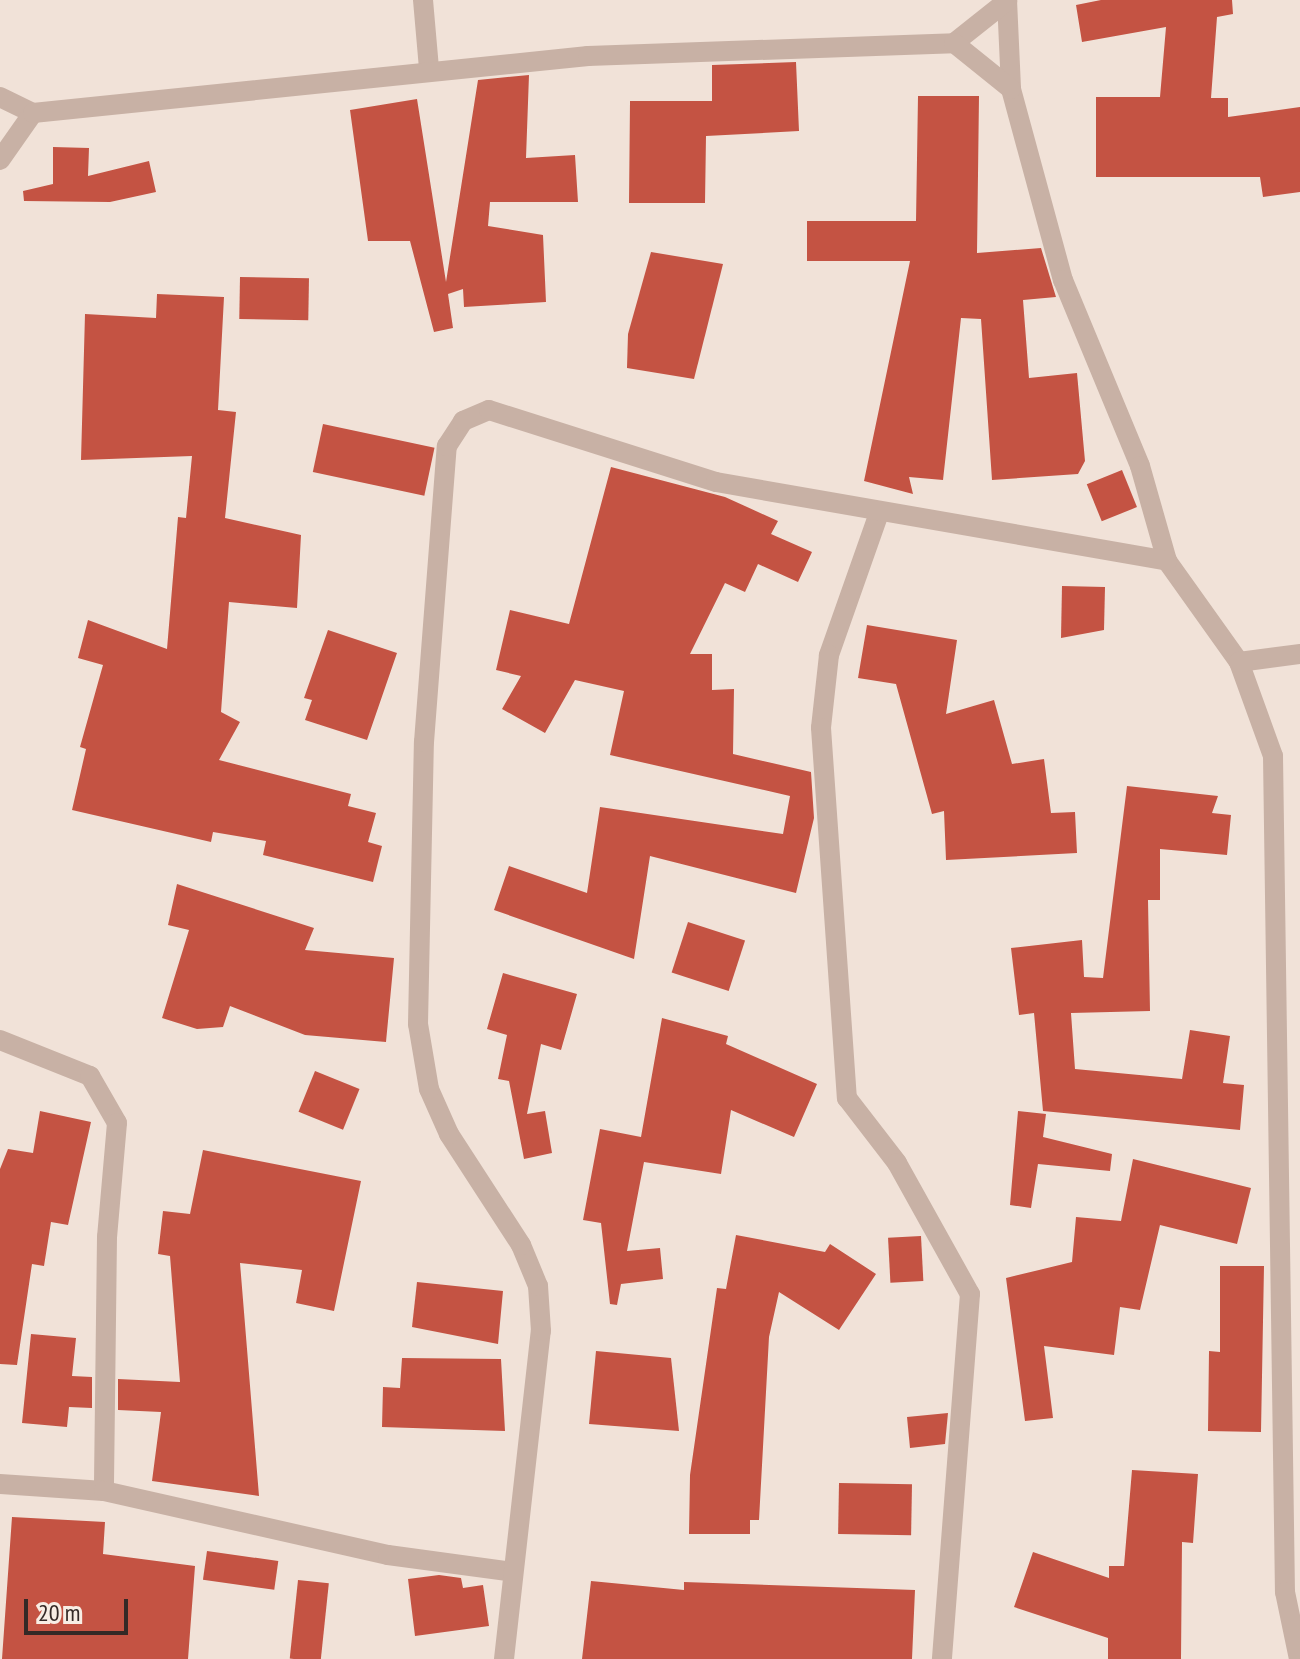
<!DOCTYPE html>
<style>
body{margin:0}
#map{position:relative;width:1300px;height:1659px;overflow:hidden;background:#f1e2d8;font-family:"PT Sans Narrow",sans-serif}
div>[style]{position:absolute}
.building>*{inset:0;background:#c45343;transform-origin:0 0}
.minor>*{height:20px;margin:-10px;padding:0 10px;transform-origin:10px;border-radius:10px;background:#c8b1a5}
span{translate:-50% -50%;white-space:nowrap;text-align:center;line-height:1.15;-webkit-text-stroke:6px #f8ede4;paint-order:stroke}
.scale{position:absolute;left:24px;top:1599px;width:104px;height:36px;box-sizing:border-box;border:4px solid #342926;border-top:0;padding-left:10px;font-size:24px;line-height:28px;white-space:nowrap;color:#342926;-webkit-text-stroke:6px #f8ede4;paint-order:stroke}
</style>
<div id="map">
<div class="building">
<i style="clip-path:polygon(1101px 0,1232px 0,1233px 14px,1217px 17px,1211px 98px,1228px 98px,1228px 117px,1300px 107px,1300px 192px,1263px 197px,1260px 177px,1096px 177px,1096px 97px,1160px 97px,1166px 27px,1082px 42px,1076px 5px)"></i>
<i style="clip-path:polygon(796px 62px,799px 131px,706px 136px,705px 203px,629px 203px,630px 101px,712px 101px,712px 65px)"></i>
<i style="clip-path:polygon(529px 75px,526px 158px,575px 155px,578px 202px,490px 202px,488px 226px,543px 235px,546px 302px,464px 307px,463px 289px,448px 294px,453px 328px,434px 332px,410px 241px,368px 241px,350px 110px,417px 99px,446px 282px,478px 80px)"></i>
<i style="clip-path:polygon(918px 96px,979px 96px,977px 253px,1041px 248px,1056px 297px,1023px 300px,1029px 378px,1077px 373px,1085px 461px,1078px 474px,992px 480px,981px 319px,961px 318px,943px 480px,909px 477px,913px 494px,864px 481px,910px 261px,807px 261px,807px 221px,916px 221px)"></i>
<i style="clip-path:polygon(53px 147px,89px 148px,88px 176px,149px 161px,156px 192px,110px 202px,24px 201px,23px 191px,53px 184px)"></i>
<i style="clip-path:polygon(651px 252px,723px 264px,694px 379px,627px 368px,628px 334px)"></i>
<i style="left:240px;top:277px;width:69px;height:42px;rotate:1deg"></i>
<i style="clip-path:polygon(157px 294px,224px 297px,218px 410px,236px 412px,225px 518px,301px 535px,297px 608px,229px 602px,221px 712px,240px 722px,219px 760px,351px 794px,348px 806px,376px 813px,368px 842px,382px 846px,373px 882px,263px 855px,266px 841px,213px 832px,211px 842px,72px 810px,86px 749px,80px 747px,103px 665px,78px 658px,88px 620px,167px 649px,178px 517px,186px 518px,192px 456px,81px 460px,85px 314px,156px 318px)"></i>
<i style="left:323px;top:424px;width:114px;height:49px;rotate:12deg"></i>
<i style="clip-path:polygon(611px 467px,725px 497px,778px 521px,771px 534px,812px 552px,798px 582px,758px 564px,745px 592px,725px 583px,690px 654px,712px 654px,712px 690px,734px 689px,733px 754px,811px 772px,814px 818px,796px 893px,650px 856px,634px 959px,494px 910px,509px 866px,587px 893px,600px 807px,783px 834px,790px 796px,610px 755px,624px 691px,575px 680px,545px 733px,502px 709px,521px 676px,496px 670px,510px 610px,569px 624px)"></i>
<i style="left:1122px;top:470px;width:40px;height:38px;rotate:68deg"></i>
<i style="clip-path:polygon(1062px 586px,1105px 587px,1104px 630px,1061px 638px)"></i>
<i style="clip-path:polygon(867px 625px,957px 640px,946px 714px,994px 700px,1012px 764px,1044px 759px,1051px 813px,1075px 812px,1077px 853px,946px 860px,944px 811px,932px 814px,896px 684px,858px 678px)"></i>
<i style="clip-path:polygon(328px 630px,397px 653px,367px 740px,305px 720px,312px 700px,304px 698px)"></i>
<i style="clip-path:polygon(1127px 786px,1218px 796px,1212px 813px,1231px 815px,1227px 855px,1160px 849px,1160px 900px,1148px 900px,1150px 1011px,1071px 1013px,1075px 1069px,1182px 1079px,1190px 1030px,1230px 1036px,1223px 1083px,1244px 1085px,1240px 1130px,1043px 1111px,1034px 1013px,1019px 1015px,1011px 948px,1082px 940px,1084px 977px,1103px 978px)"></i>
<i style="clip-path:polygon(177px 884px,314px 928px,305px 950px,394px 958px,386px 1042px,305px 1035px,230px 1006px,223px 1027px,197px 1029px,162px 1018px,189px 930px,168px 925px)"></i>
<i style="left:688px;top:922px;width:60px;height:53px;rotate:18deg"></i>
<i style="clip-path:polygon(503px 973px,577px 994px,561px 1050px,541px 1044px,527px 1114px,545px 1111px,552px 1153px,524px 1159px,509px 1081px,498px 1079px,507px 1035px,487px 1029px)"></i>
<i style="clip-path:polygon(662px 1018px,728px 1036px,726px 1044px,817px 1084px,794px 1137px,731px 1110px,721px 1174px,644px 1162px,627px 1251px,660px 1248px,663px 1279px,621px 1284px,617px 1305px,610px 1304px,601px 1223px,583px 1220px,600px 1129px,641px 1137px)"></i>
<i style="left:315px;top:1071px;width:48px;height:44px;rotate:22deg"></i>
<i style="clip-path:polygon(40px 1111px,91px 1122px,68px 1225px,51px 1222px,44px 1266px,32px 1264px,17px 1365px,0 1364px,0 1169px,8px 1149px,33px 1153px)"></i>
<i style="clip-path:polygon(1018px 1111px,1046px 1114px,1043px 1137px,1112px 1154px,1110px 1171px,1038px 1164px,1031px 1208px,1010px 1205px)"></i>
<i style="clip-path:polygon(203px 1150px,361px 1181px,334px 1311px,296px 1303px,302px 1270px,240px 1263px,259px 1496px,152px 1481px,161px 1412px,118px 1410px,118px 1379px,180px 1382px,170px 1256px,158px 1254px,163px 1211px,190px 1214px)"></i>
<i style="clip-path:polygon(1133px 1159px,1251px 1188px,1237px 1244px,1160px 1225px,1140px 1310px,1120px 1307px,1114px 1355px,1044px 1346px,1053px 1418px,1025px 1421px,1006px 1278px,1072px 1262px,1076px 1217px,1121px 1221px)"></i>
<i style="clip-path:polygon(736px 1235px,825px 1252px,830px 1244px,876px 1274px,839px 1330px,779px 1292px,769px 1337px,759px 1520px,750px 1520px,750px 1534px,689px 1534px,690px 1475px,717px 1288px,726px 1289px)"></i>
<i style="left:921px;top:1236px;width:45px;height:33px;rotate:87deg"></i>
<i style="clip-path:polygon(1220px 1266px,1264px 1266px,1261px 1432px,1208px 1431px,1209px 1351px,1220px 1352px)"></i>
<i style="clip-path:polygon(417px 1282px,503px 1291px,498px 1344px,412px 1327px)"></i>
<i style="clip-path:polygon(31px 1334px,76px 1338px,72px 1376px,92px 1377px,92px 1408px,69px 1407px,67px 1427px,22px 1423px)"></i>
<i style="clip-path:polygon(596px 1351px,671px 1358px,679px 1431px,589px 1424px)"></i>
<i style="clip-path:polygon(402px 1358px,501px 1359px,505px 1431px,382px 1427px,383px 1387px,400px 1388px)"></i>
<i style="clip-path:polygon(948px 1413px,945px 1444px,910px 1448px,907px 1417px)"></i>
<i style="clip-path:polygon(1132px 1470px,1198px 1474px,1193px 1543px,1182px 1542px,1181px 1659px,1108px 1659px,1108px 1638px,1014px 1607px,1033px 1552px,1109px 1578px,1109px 1566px,1124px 1566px)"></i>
<i style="left:839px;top:1483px;width:73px;height:51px;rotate:1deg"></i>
<i style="clip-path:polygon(12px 1517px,105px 1522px,103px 1554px,195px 1566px,188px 1659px,2px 1659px)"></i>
<i style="left:207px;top:1551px;width:72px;height:29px;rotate:8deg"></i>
<i style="clip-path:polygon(439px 1575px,461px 1578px,463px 1588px,483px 1585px,489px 1626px,415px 1636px,408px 1579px)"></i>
<i style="left:298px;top:1580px;width:31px;height:79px;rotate:6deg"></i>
<i style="clip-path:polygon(591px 1581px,684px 1590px,684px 1582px,915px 1590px,912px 1659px,582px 1659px)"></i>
</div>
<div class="minor">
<i style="left:423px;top:0;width:69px;rotate:85deg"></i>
<i style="left:1007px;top:0;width:89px;rotate:87.4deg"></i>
<i style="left:1011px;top:89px;width:198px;rotate:74.8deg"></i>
<i style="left:1063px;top:280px;width:201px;rotate:67.5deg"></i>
<i style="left:1140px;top:466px;width:99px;rotate:74.1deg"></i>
<i style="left:1167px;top:561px;width:124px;rotate:54.5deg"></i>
<i style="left:1239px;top:662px;width:100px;rotate:70.1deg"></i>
<i style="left:1273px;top:756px;width:836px;rotate:89.18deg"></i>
<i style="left:1285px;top:1592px;width:68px;rotate:78.2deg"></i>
<i style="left:954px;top:43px;width:68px;rotate:-38.4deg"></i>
<i style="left:0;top:97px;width:37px;rotate:26deg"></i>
<i style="left:0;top:160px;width:57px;rotate:-54.9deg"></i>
<i style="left:33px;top:113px;width:558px;rotate:-5.86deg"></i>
<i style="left:588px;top:56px;width:366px;rotate:-2deg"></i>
<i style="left:954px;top:43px;width:73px;rotate:38.9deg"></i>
<i style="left:879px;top:513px;width:151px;rotate:109.4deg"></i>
<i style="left:829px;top:655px;width:73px;rotate:96.3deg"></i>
<i style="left:821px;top:728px;width:371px;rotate:86deg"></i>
<i style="left:847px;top:1098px;width:82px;rotate:52.4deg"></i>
<i style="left:897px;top:1163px;width:150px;rotate:60.9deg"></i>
<i style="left:970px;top:1294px;width:366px;rotate:94.4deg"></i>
<i style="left:1239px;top:662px;width:62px;rotate:-7.5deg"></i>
<i style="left:0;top:1040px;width:97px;rotate:21.8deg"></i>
<i style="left:90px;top:1076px;width:54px;rotate:60.1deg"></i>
<i style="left:117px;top:1123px;width:114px;rotate:95deg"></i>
<i style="left:107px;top:1237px;width:254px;rotate:90.7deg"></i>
<i style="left:0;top:1484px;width:104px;rotate:3.9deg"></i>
<i style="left:104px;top:1491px;width:291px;rotate:12.7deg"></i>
<i style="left:388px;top:1555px;width:126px;rotate:7.7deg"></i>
<i style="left:504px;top:1659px;width:330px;rotate:-83.6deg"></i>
<i style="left:541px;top:1331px;width:45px;rotate:-93.8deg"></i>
<i style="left:538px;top:1286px;width:44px;rotate:-112.5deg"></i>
<i style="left:521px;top:1245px;width:132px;rotate:-123deg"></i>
<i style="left:449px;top:1134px;width:49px;rotate:-114deg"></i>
<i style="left:429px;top:1089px;width:66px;rotate:-99.6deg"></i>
<i style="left:418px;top:1024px;width:282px;rotate:-88.8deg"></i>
<i style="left:424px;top:742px;width:297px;rotate:-85.6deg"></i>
<i style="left:447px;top:446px;width:30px;rotate:-57deg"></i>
<i style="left:463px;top:421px;width:28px;rotate:-23deg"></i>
<i style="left:489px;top:410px;width:238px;rotate:17.6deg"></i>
<i style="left:716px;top:482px;width:458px;rotate:9.9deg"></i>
</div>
<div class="scale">20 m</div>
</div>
